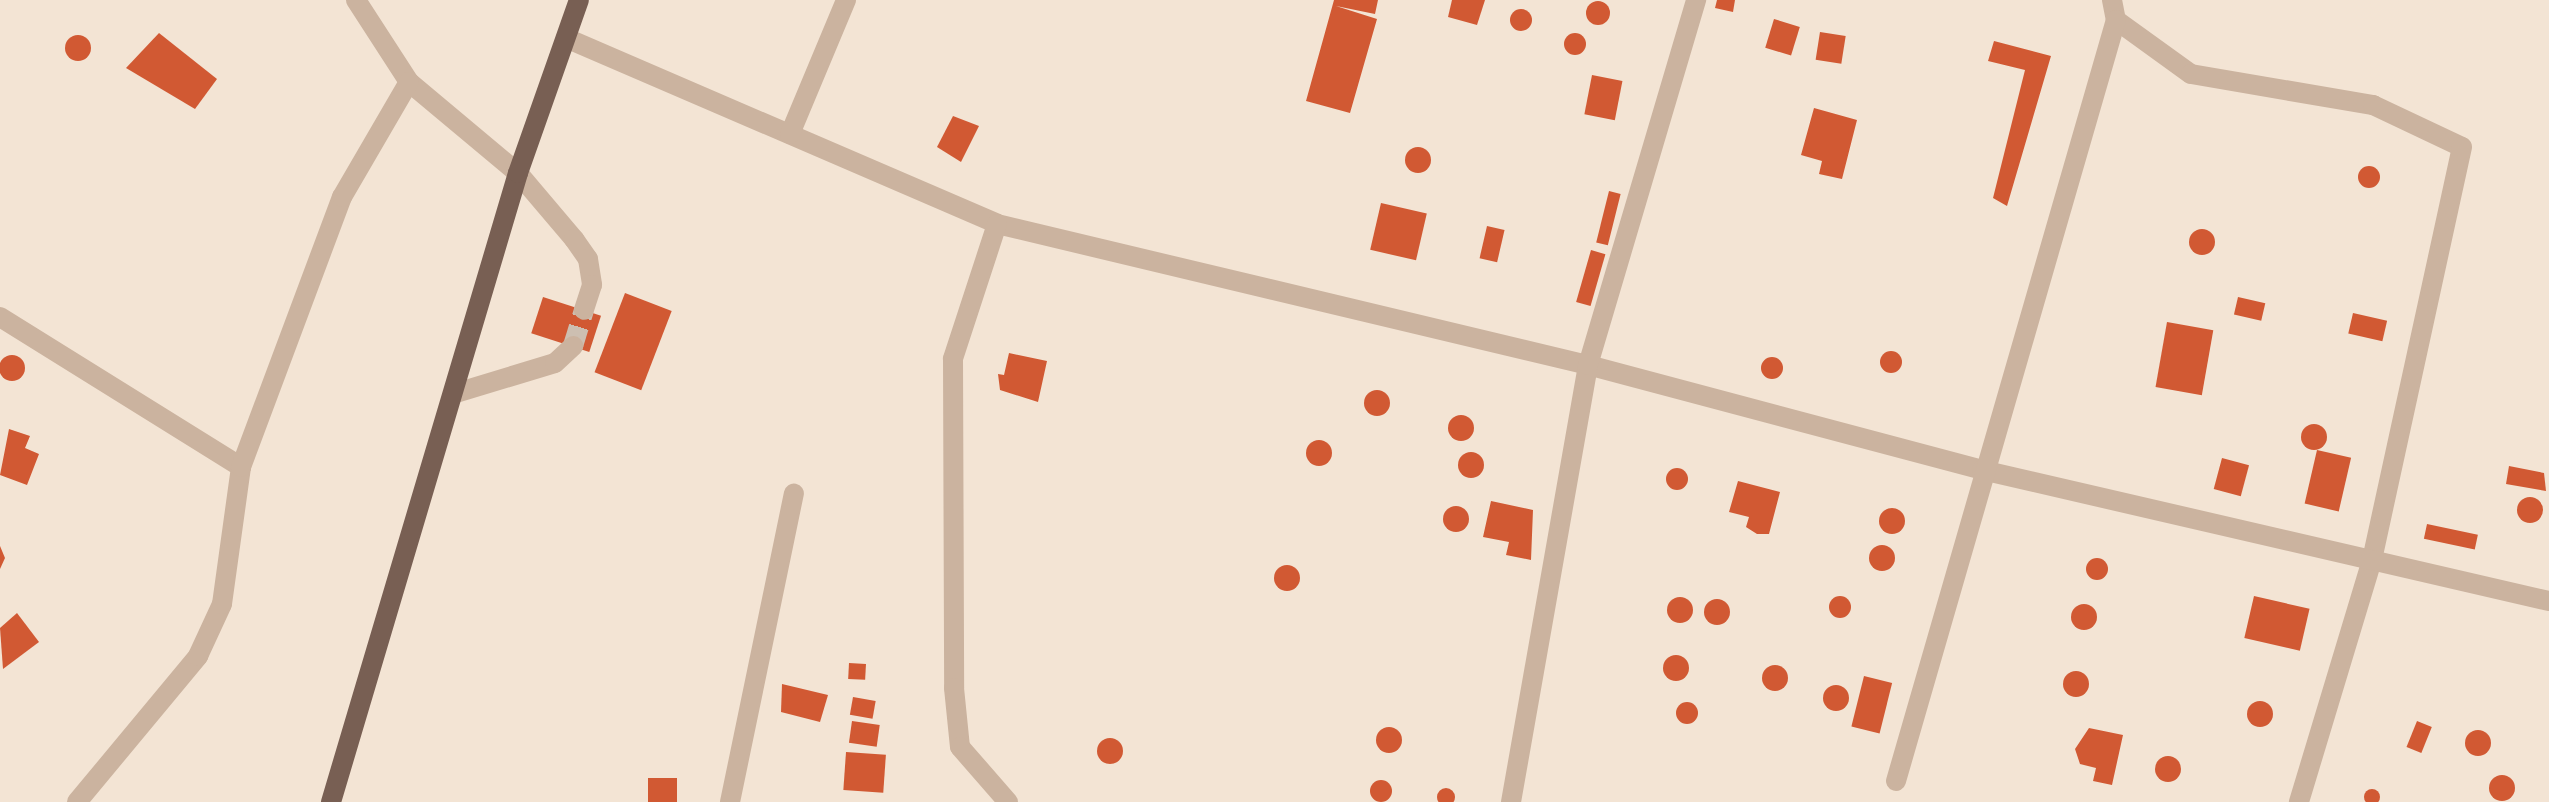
<!DOCTYPE html>
<style>
body{margin:0}
#map{position:relative;width:2549px;height:802px;overflow:hidden;background:#f3e4d4;font-family:"IBM Plex Sans",sans-serif}
div>[style]{position:absolute}
.building>*{inset:0;background:#d15933;transform-origin:0 0}
.round{border-radius:50%}
.minor-tunnel>*{height:20px;margin-top:-10px;transform-origin:0;background:repeating-linear-gradient(90deg,#cdbfb1 0 20px,transparent 0 30px)}
.minor>*{height:20px;margin:-10px;padding:0 10px;transform-origin:10px;border-radius:10px;background:#cbb39f}
.major>*{height:20px;margin:-10px;padding:0 10px;transform-origin:10px;border-radius:10px;background:#785f53}
span{translate:-50% -50%;white-space:nowrap;text-align:center;line-height:1.15;-webkit-text-stroke:6px #faeee0;paint-order:stroke}
</style>
<div id="map">
<div class="building">
<i style="clip-path:polygon(1334px 0,1378px 0,1375px 14px,1336px 6px,1377px 19px,1350px 113px,1306px 101px)"></i>
<i style="clip-path:polygon(1452px 0,1485px 0,1477px 25px,1448px 17px)"></i>
<i style="clip-path:polygon(1717px 0,1735px 0,1733px 12px,1715px 8px)"></i>
<i class="round" style="left:1586px;top:1px;width:24px;height:24px"></i>
<i class="round" style="left:1510px;top:9px;width:22px;height:22px"></i>
<i style="left:1774px;top:19px;width:27px;height:30px;rotate:17deg"></i>
<i style="left:1820px;top:32px;width:26px;height:28px;rotate:9deg"></i>
<i class="round" style="left:1564px;top:33px;width:22px;height:22px"></i>
<i style="clip-path:polygon(159px 33px,217px 79px,195px 109px,126px 68px)"></i>
<i class="round" style="left:65px;top:35px;width:26px;height:26px"></i>
<i style="clip-path:polygon(1994px 41px,2051px 56px,2007px 206px,1993px 198px,2025px 70px,1988px 61px)"></i>
<i style="left:1592px;top:75px;width:31px;height:40px;rotate:11deg"></i>
<i style="clip-path:polygon(1814px 108px,1857px 120px,1842px 179px,1819px 174px,1822px 161px,1801px 155px)"></i>
<i style="clip-path:polygon(953px 116px,979px 126px,961px 162px,937px 147px)"></i>
<i class="round" style="left:1405px;top:147px;width:26px;height:26px"></i>
<i class="round" style="left:2358px;top:166px;width:22px;height:22px"></i>
<i style="left:1609px;top:191px;width:12px;height:53px;rotate:14deg"></i>
<i style="left:1381px;top:203px;width:47px;height:48px;rotate:13deg"></i>
<i style="left:1487px;top:226px;width:18px;height:33px;rotate:13deg"></i>
<i class="round" style="left:2189px;top:229px;width:26px;height:26px"></i>
<i style="left:1591px;top:250px;width:15px;height:54px;rotate:16deg"></i>
<i style="left:625px;top:293px;width:50px;height:85px;rotate:21deg"></i>
<i style="left:543px;top:297px;width:61px;height:38px;rotate:18deg"></i>
<i style="left:2238px;top:297px;width:28px;height:18px;rotate:13deg"></i>
<i style="left:2353px;top:313px;width:35px;height:21px;rotate:13deg"></i>
<i style="left:2167px;top:322px;width:47px;height:66px;rotate:10deg"></i>
<i class="round" style="left:1880px;top:351px;width:22px;height:22px"></i>
<i style="clip-path:polygon(1009px 353px,1047px 361px,1038px 402px,1000px 390px,998px 374px,1004px 375px)"></i>
<i class="round" style="left:-1px;top:355px;width:26px;height:26px"></i>
<i class="round" style="left:1761px;top:357px;width:22px;height:22px"></i>
<i class="round" style="left:1364px;top:390px;width:26px;height:26px"></i>
<i class="round" style="left:1448px;top:415px;width:26px;height:26px"></i>
<i class="round" style="left:2301px;top:424px;width:26px;height:26px"></i>
<i style="clip-path:polygon(9px 429px,30px 436px,25px 448px,39px 454px,27px 485px,0 475px)"></i>
<i class="round" style="left:1306px;top:440px;width:26px;height:26px"></i>
<i style="left:2317px;top:450px;width:35px;height:55px;rotate:13deg"></i>
<i class="round" style="left:1458px;top:452px;width:26px;height:26px"></i>
<i style="left:2222px;top:458px;width:28px;height:32px;rotate:15deg"></i>
<i style="clip-path:polygon(2509px 466px,2544px 473px,2546px 491px,2506px 484px)"></i>
<i class="round" style="left:1666px;top:468px;width:22px;height:22px"></i>
<i style="clip-path:polygon(1738px 481px,1780px 492px,1769px 534px,1757px 534px,1746px 527px,1749px 517px,1729px 512px)"></i>
<i class="round" style="left:2517px;top:497px;width:26px;height:26px"></i>
<i style="clip-path:polygon(1491px 501px,1533px 510px,1531px 560px,1506px 555px,1509px 542px,1483px 537px)"></i>
<i class="round" style="left:1443px;top:506px;width:26px;height:26px"></i>
<i class="round" style="left:1879px;top:508px;width:26px;height:26px"></i>
<i style="left:2427px;top:524px;width:52px;height:15px;rotate:12deg"></i>
<i class="round" style="left:1869px;top:545px;width:26px;height:26px"></i>
<i style="clip-path:polygon(0 546px,5px 558px,0 569px)"></i>
<i class="round" style="left:2086px;top:558px;width:22px;height:22px"></i>
<i class="round" style="left:1274px;top:565px;width:26px;height:26px"></i>
<i style="left:2254px;top:596px;width:57px;height:43px;rotate:13deg"></i>
<i class="round" style="left:1829px;top:596px;width:22px;height:22px"></i>
<i class="round" style="left:1667px;top:597px;width:26px;height:26px"></i>
<i class="round" style="left:1704px;top:599px;width:26px;height:26px"></i>
<i class="round" style="left:2071px;top:604px;width:26px;height:26px"></i>
<i style="clip-path:polygon(17px 613px,39px 642px,3px 669px,0 628px)"></i>
<i class="round" style="left:1663px;top:655px;width:26px;height:26px"></i>
<i style="left:849px;top:663px;width:17px;height:16px;rotate:3deg"></i>
<i class="round" style="left:1762px;top:665px;width:26px;height:26px"></i>
<i class="round" style="left:2063px;top:671px;width:26px;height:26px"></i>
<i style="left:1864px;top:676px;width:29px;height:52px;rotate:14deg"></i>
<i style="clip-path:polygon(782px 684px,828px 695px,820px 722px,781px 712px)"></i>
<i class="round" style="left:1823px;top:685px;width:26px;height:26px"></i>
<i style="left:853px;top:697px;width:23px;height:18px;rotate:10deg"></i>
<i class="round" style="left:2247px;top:701px;width:26px;height:26px"></i>
<i class="round" style="left:1676px;top:702px;width:22px;height:22px"></i>
<i style="left:852px;top:721px;width:28px;height:22px;rotate:8deg"></i>
<i style="left:2417px;top:721px;width:16px;height:28px;rotate:22deg"></i>
<i class="round" style="left:1376px;top:727px;width:26px;height:26px"></i>
<i style="clip-path:polygon(2089px 728px,2123px 735px,2112px 785px,2093px 781px,2096px 768px,2080px 764px,2075px 749px)"></i>
<i class="round" style="left:2465px;top:730px;width:26px;height:26px"></i>
<i class="round" style="left:1097px;top:738px;width:26px;height:26px"></i>
<i style="left:846px;top:752px;width:40px;height:38px;rotate:4deg"></i>
<i class="round" style="left:2155px;top:756px;width:26px;height:26px"></i>
<i class="round" style="left:2489px;top:775px;width:26px;height:26px"></i>
<i style="left:648px;top:778px;width:29px;height:24px"></i>
<i class="round" style="left:1370px;top:780px;width:22px;height:22px"></i>
<i class="round" style="left:1437px;top:788px;width:18px;height:18px"></i>
<i class="round" style="left:2364px;top:789px;width:16px;height:16px"></i>
</div>
<div class="minor-tunnel">
<i style="left:573px;top:346px;width:38px;rotate:-73deg"></i>
</div>
<div class="minor">
<i style="left:356px;top:0;width:98px;rotate:57.1deg"></i>
<i style="left:409px;top:82px;width:142px;rotate:39.9deg"></i>
<i style="left:518px;top:173px;width:87px;rotate:49.7deg"></i>
<i style="left:574px;top:239px;width:24px;rotate:55deg"></i>
<i style="left:588px;top:259px;width:26px;rotate:81deg"></i>
<i style="left:592px;top:285px;width:26px;rotate:108deg"></i>
<i style="left:2112px;top:0;width:20px;rotate:79deg"></i>
<i style="left:2116px;top:20px;width:92px;rotate:35.8deg"></i>
<i style="left:2191px;top:74px;width:185px;rotate:9.7deg"></i>
<i style="left:2373px;top:105px;width:98px;rotate:25.3deg"></i>
<i style="left:2462px;top:147px;width:423px;rotate:102.3deg"></i>
<i style="left:2372px;top:560px;width:253px;rotate:106.8deg"></i>
<i style="left:566px;top:38px;width:469px;rotate:23.3deg"></i>
<i style="left:997px;top:224px;width:608px;rotate:13.42deg"></i>
<i style="left:1588px;top:365px;width:408px;rotate:14.9deg"></i>
<i style="left:1982px;top:470px;width:582px;rotate:13.01deg"></i>
<i style="left:790px;top:134px;width:145px;rotate:-67.3deg"></i>
<i style="left:997px;top:224px;width:142px;rotate:108.1deg"></i>
<i style="left:953px;top:359px;width:329px;rotate:89.8deg"></i>
<i style="left:954px;top:688px;width:59px;rotate:84.2deg"></i>
<i style="left:960px;top:747px;width:73px;rotate:48.9deg"></i>
<i style="left:0;top:317px;width:284px;rotate:31.9deg"></i>
<i style="left:456px;top:393px;width:103px;rotate:-16.9deg"></i>
<i style="left:555px;top:363px;width:25px;rotate:-43deg"></i>
<i style="left:1896px;top:781px;width:792px;rotate:-73.88deg"></i>
<i style="left:77px;top:802px;width:190px;rotate:-50.3deg"></i>
<i style="left:198px;top:656px;width:57px;rotate:-65.2deg"></i>
<i style="left:222px;top:604px;width:138px;rotate:-82.1deg"></i>
<i style="left:241px;top:467px;width:288px;rotate:-69.5deg"></i>
<i style="left:342px;top:197px;width:133px;rotate:-59.8deg"></i>
<i style="left:730px;top:802px;width:315px;rotate:-78.3deg"></i>
<i style="left:1511px;top:802px;width:444px;rotate:-80deg"></i>
<i style="left:1588px;top:365px;width:381px;rotate:-73.5deg"></i>
</div>
<div class="major">
<i style="left:331px;top:802px;width:656px;rotate:-73.44deg"></i>
<i style="left:518px;top:173px;width:183px;rotate:-70.6deg"></i>
</div>
</div>
